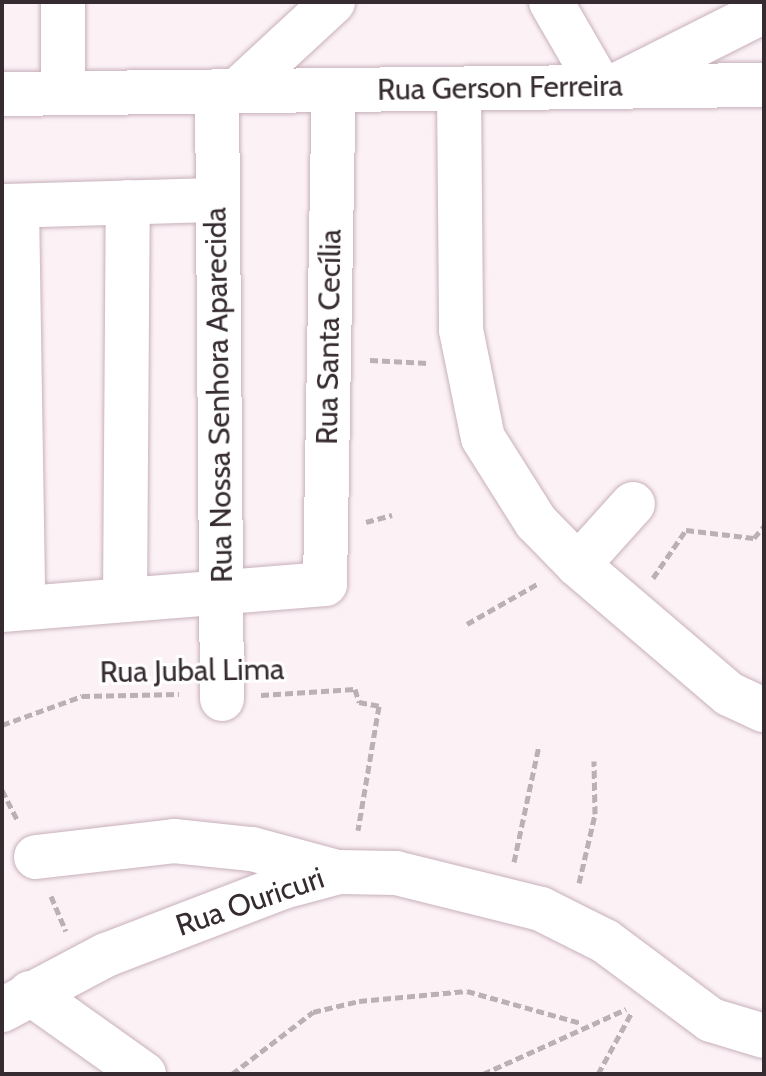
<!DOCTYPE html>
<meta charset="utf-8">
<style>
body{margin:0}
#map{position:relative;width:766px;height:1076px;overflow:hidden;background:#fcf2f6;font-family:Cabin,sans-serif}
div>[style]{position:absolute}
.path>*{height:5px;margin-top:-2.5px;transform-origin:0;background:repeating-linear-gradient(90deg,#bbb1b5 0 8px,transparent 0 12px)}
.roads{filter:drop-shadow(0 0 2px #c8b0bb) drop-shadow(0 0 2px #c8b0bb)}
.minor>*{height:44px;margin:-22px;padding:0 22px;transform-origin:22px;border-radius:22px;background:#fff}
span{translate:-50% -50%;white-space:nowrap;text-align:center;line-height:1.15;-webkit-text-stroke:6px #fff;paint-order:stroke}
.street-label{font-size:30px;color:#352b30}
.frame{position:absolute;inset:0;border:4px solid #352b30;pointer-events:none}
</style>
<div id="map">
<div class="path">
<i style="left:370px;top:360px;width:58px;rotate:3deg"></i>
<i style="left:366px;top:522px;width:27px;rotate:-15deg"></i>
<i style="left:653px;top:578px;width:58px;rotate:-55.5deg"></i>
<i style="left:686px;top:530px;width:68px;rotate:6.7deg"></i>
<i style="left:754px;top:538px;width:16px;rotate:-50deg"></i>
<i style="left:467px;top:624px;width:83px;rotate:-29.7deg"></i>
<i style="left:261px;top:695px;width:94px;rotate:-3.7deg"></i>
<i style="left:355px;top:689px;width:14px;rotate:73deg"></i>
<i style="left:359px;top:702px;width:20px;rotate:11deg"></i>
<i style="left:379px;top:706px;width:126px;rotate:99.6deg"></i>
<i style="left:2px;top:725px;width:85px;rotate:-19.9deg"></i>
<i style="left:82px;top:696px;width:97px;rotate:-1.2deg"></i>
<i style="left:2px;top:790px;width:35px;rotate:63deg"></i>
<i style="left:514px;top:862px;width:120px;rotate:-77.9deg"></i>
<i style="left:579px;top:883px;width:71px;rotate:-76.9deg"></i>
<i style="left:595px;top:814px;width:53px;rotate:-91.1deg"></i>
<i style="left:51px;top:896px;width:38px;rotate:67deg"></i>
<i style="left:232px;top:1074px;width:102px;rotate:-37.4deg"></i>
<i style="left:313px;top:1012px;width:47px;rotate:-13.4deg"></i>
<i style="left:359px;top:1001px;width:108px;rotate:-5.3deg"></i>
<i style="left:467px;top:991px;width:118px;rotate:15.7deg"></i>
<i style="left:483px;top:1074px;width:157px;rotate:-24.4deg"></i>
<i style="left:598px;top:1074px;width:71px;rotate:-61.3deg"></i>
</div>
<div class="roads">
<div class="minor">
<i style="left:551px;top:2px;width:98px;rotate:60deg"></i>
<i style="left:621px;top:83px;width:160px;rotate:-26.7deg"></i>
<i style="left:459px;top:89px;width:241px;rotate:89.5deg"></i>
<i style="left:461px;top:330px;width:110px;rotate:78.5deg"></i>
<i style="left:483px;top:438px;width:99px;rotate:57.8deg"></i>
<i style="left:536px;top:522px;width:60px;rotate:45.7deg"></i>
<i style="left:578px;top:565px;width:199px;rotate:40.5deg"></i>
<i style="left:729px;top:694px;width:38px;rotate:25deg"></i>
<i style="left:217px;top:91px;width:608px;rotate:89.53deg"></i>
<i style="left:237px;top:91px;width:131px;rotate:-42.8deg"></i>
<i style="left:63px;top:93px;width:91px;rotate:-90deg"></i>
<i style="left:2px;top:94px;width:762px;rotate:-0.68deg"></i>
<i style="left:2px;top:206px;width:216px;rotate:-1.6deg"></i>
<i style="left:17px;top:206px;width:402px;rotate:89.1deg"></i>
<i style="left:578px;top:565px;width:82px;rotate:-48deg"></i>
<i style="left:125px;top:600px;width:398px;rotate:-89.6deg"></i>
<i style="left:2px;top:610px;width:324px;rotate:-4.6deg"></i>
<i style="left:325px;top:584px;width:494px;rotate:-89deg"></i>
<i style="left:36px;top:857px;width:139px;rotate:-6.6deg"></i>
<i style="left:174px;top:841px;width:78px;rotate:5.9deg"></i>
<i style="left:252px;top:849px;width:88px;rotate:15.1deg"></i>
<i style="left:30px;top:993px;width:140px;rotate:35.4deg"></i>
<i style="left:2px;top:1010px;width:118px;rotate:-27.9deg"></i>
<i style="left:106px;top:955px;width:190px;rotate:-21deg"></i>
<i style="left:283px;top:887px;width:58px;rotate:-15deg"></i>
<i style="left:339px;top:872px;width:57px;rotate:1deg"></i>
<i style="left:396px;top:873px;width:149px;rotate:13.9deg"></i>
<i style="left:541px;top:909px;width:72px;rotate:26.6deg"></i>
<i style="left:605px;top:941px;width:132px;rotate:36.7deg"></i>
<i style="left:711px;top:1020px;width:55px;rotate:16.8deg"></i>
</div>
</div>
<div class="street-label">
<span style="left:500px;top:88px;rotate:-1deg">Rua Gerson Ferreira</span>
<span style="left:329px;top:337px;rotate:-89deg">Rua Santa Cecília</span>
<span style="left:219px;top:395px;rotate:-91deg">Rua Nossa Senhora Aparecida</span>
<span style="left:192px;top:671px;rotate:-1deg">Rua Jubal Lima</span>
<span style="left:250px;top:902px;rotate:-19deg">Rua Ouricuri</span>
</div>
<div class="frame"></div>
</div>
